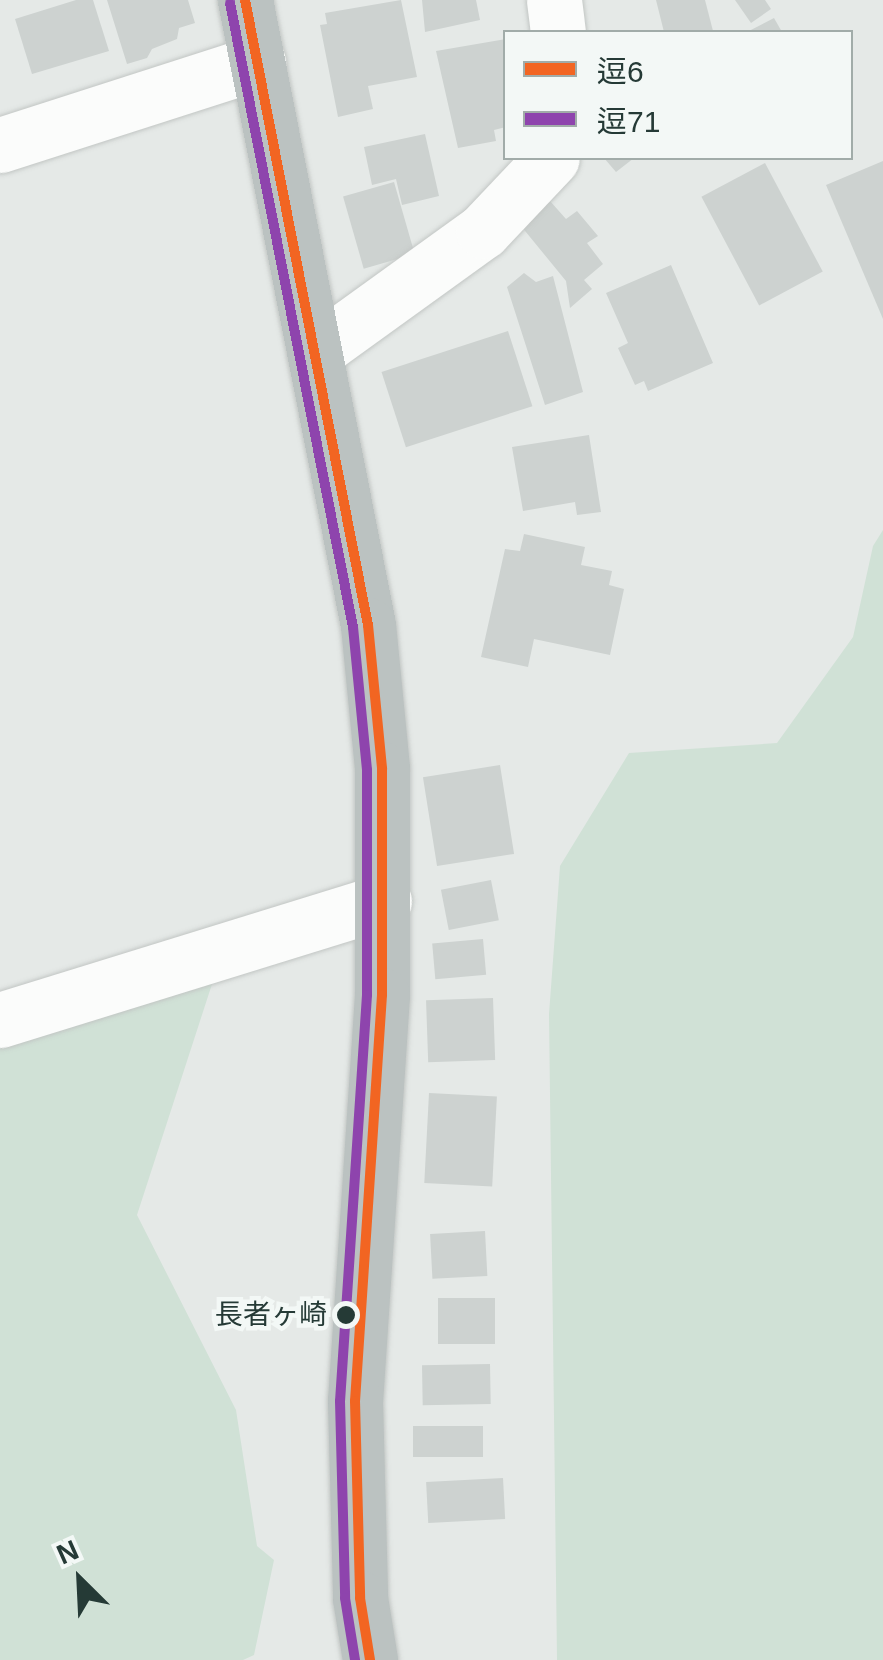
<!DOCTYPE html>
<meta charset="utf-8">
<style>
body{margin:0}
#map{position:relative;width:883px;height:1660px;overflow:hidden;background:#e5e9e7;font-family:Arial,"Noto Sans JP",sans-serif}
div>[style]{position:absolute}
.green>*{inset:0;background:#d0e1d6}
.building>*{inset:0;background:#cdd2d0;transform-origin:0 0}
.roads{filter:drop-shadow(0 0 2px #c2c6c4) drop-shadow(0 0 2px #c2c6c4)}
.minor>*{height:55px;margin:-27.5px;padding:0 27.5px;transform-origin:27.5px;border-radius:27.5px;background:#fbfcfb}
.highway>*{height:55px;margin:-27.5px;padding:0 27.5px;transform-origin:27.5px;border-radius:27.5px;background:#bbc2c1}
.bus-1>*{height:10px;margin:-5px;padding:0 5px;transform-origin:5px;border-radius:5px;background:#f26522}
.bus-2>*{height:10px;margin:-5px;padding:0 5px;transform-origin:5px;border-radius:5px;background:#8e44ad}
.dots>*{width:28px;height:28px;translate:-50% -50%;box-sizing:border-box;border:5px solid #f3f8f6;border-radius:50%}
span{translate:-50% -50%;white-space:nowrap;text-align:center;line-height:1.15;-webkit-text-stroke:9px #f3f8f6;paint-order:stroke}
.bus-label{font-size:28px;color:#253a36}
.right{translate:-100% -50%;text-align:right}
.legend{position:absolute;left:503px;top:30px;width:350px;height:130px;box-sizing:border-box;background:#f3f8f6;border:2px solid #a1aca9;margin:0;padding:12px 18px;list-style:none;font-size:30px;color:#253a36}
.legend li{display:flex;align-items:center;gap:20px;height:50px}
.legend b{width:50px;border:2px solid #a1aca9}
.north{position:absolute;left:30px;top:1530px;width:100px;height:100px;-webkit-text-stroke:8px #f3f8f6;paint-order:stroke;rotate:336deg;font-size:28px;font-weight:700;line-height:40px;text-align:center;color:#253a36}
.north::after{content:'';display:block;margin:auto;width:35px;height:45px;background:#253a36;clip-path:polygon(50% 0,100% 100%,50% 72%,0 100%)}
</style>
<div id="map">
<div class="green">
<i style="clip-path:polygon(883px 530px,883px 1660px,557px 1660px,549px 1014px,560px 866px,629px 753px,777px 743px,853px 637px,873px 546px)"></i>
<i style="clip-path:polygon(213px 981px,137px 1215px,236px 1410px,257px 1546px,274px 1560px,254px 1655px,243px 1660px,0 1660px,0 1048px)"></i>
</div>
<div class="building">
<i style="clip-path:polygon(76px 0,93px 0,109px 51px,32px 74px,15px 19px)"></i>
<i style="clip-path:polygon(107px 0,188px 0,195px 23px,179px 28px,177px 39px,152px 49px,147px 58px,127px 64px)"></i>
<i style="clip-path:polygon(401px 0,417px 77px,368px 86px,373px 109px,338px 117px,320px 25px,327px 24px,325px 13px)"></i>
<i style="clip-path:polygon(422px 0,476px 0,480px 20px,425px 32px)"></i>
<i style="clip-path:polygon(656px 0,705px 0,713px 31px,664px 32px)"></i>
<i style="clip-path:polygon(735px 0,765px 0,771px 9px,751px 23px)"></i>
<i style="clip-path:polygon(774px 18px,782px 32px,747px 32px)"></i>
<i style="clip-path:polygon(506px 39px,506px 127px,494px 130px,496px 141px,458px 148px,436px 51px)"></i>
<i style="clip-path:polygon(425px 134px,439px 196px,402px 205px,396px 179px,372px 185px,364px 147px)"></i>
<i style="clip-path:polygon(604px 158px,634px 158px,616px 172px)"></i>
<i style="clip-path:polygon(883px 161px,883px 319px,826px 185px)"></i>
<i style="left:765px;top:163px;width:123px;height:72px;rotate:62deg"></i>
<i style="left:394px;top:182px;width:75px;height:53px;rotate:74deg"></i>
<i style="clip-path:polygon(550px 201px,566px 219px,577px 211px,598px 236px,587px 243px,603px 264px,584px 280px,592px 289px,570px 308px,566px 281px,521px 226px)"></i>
<i style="clip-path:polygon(671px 265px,713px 363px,648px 391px,644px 381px,635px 385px,618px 348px,628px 343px,606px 293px)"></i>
<i style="clip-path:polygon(524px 273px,536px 282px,553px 276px,583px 392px,545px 405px,507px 287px)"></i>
<i style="left:508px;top:331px;width:79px;height:133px;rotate:72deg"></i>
<i style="clip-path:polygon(589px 435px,601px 512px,577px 515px,575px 502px,523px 511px,512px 447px)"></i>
<i style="clip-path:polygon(524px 534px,585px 547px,581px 565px,612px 571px,609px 585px,624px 589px,610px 655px,534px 639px,528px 667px,481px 657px,505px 549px,520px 551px)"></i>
<i style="left:500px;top:765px;width:90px;height:78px;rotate:81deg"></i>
<i style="left:491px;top:880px;width:41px;height:51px;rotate:79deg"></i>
<i style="left:483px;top:939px;width:36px;height:51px;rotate:85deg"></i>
<i style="left:493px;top:998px;width:62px;height:67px;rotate:88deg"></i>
<i style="left:429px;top:1093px;width:68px;height:90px;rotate:3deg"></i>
<i style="left:485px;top:1231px;width:45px;height:55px;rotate:87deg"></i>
<i style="left:438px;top:1298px;width:57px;height:46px"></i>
<i style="left:490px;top:1364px;width:40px;height:68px;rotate:89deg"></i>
<i style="left:483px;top:1426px;width:31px;height:70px;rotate:90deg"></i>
<i style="left:503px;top:1478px;width:41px;height:77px;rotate:87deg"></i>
</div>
<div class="roads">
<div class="minor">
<i style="left:554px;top:0;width:32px;rotate:83deg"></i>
<i style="left:0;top:145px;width:271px;rotate:-17.8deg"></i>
<i style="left:318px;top:350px;width:203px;rotate:-35.8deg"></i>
<i style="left:483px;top:231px;width:100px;rotate:-46.6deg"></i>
<i style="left:0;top:1020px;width:402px;rotate:-17.2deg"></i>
</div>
<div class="highway">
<i style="left:245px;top:0;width:637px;rotate:78.87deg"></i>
<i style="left:368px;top:625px;width:145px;rotate:84.4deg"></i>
<i style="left:382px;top:769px;width:226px;rotate:90deg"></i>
<i style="left:382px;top:995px;width:407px;rotate:93.8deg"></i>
<i style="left:355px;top:1401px;width:197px;rotate:88.5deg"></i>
<i style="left:360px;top:1598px;width:63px;rotate:80.8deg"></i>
</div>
</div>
<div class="bus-1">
<i style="left:245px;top:0;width:637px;rotate:78.87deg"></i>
<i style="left:368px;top:625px;width:145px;rotate:84.4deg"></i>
<i style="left:382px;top:769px;width:226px;rotate:90deg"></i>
<i style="left:382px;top:995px;width:407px;rotate:93.8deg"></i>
<i style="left:355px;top:1401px;width:197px;rotate:88.5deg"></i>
<i style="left:360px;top:1598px;width:63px;rotate:80.8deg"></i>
</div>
<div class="bus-2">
<i style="left:230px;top:3px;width:636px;rotate:78.85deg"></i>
<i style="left:353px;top:627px;width:144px;rotate:84.4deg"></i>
<i style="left:367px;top:770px;width:225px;rotate:90deg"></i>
<i style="left:367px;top:995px;width:407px;rotate:93.8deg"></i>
<i style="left:340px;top:1401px;width:197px;rotate:88.5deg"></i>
<i style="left:345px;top:1598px;width:63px;rotate:80.8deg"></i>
</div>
<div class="dots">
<i style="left:346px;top:1315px;background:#253a36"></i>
</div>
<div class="bus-label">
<span class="right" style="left:327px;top:1315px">長者ヶ崎</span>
</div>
<ul class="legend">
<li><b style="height:12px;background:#f26522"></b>逗6</li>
<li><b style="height:12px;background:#8e44ad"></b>逗71</li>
</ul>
<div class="north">N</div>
</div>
